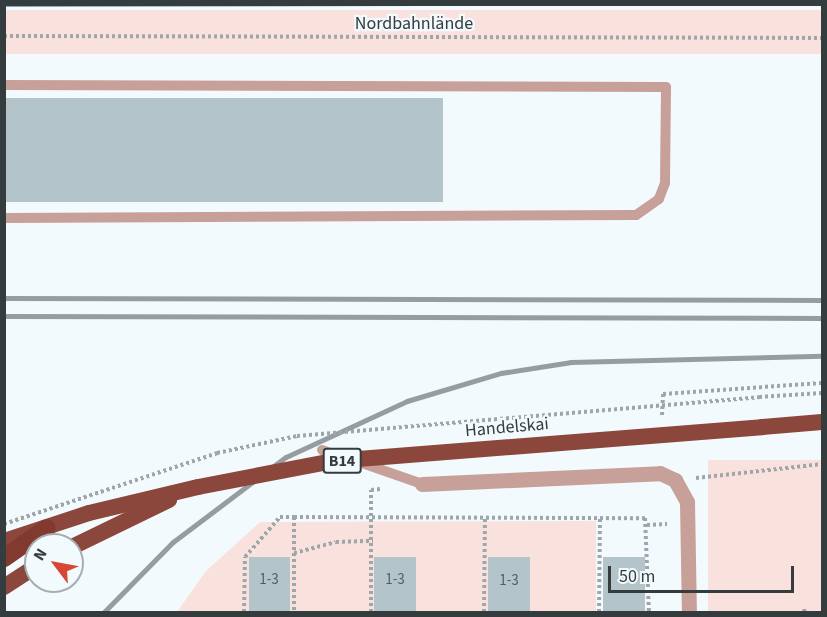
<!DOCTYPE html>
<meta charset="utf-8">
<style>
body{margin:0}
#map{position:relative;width:827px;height:617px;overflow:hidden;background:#f3fafd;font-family:"Source Sans 3",sans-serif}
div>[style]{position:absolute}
.green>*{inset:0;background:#f9e1dd;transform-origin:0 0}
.water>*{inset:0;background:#85a8b4}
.building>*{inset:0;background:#b3c5cb;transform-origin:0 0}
.path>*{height:4px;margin-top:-2px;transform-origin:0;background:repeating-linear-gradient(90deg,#9fa6a9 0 3px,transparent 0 6px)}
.service>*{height:10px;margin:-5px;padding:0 5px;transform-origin:5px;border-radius:5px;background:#c6a099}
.minor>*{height:15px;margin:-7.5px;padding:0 7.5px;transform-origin:7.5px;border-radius:7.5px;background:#c6a099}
.trunk>*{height:16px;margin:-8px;padding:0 8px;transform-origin:8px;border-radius:8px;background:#8c473c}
.motorway>*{height:18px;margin:-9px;padding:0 9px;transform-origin:9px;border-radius:9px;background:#82392e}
.rail>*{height:4.5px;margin:-2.25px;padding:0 2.25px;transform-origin:2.25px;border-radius:2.25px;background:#969da0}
.path-bridge>*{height:4px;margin-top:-2px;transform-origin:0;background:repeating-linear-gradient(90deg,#9fa6a9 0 3px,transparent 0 6px)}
.trunk-bridge>*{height:16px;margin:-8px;padding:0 8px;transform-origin:8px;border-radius:8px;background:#8c473c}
span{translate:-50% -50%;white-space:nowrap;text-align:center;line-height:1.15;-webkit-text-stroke:4.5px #f3fafd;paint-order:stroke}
.number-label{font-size:15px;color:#545e61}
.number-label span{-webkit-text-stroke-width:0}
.shield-label span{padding:2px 4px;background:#f3fafd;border:2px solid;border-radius:4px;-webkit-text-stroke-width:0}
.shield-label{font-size:16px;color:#343c3e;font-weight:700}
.street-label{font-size:18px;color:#343c3e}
.frame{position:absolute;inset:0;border:6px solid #343c3e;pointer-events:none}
.north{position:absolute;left:24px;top:533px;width:60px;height:60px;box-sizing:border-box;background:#f3fafd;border:2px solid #a7aeb1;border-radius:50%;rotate:302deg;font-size:16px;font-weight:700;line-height:24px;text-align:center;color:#343c3e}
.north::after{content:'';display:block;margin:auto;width:21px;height:27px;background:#d54835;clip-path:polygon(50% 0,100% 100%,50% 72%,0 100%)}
.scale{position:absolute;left:608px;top:566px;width:186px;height:27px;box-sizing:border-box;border:3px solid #343c3e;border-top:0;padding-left:8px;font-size:18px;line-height:21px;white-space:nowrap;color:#343c3e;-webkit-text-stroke:4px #f3fafd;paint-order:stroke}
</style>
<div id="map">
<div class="green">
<i style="left:822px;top:10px;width:44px;height:817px;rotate:90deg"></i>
<i style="left:822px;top:460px;width:152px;height:114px;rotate:90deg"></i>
<i style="clip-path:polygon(596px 521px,596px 612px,177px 612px,206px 571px,260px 522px)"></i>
</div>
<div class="water">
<i style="clip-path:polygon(822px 4px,822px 5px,4px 7px,5px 4px)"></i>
</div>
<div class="building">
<i style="left:4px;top:98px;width:439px;height:104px"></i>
<i style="left:249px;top:557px;width:41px;height:55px"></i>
<i style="left:374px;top:557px;width:42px;height:55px"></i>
<i style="left:488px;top:557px;width:42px;height:55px"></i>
<i style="left:603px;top:557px;width:42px;height:55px"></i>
</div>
<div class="path">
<i style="left:4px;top:36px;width:818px;rotate:0.14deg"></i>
<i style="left:759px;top:397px;width:63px;rotate:-3.6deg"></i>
<i style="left:662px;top:415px;width:21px;rotate:-87deg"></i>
<i style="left:663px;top:394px;width:159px;rotate:-4deg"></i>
<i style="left:696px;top:478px;width:127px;rotate:-6.3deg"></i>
<i style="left:294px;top:517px;width:351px;rotate:0.2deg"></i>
<i style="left:645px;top:518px;width:94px;rotate:87.6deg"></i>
<i style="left:647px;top:525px;width:20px;rotate:-3deg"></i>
<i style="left:294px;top:553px;width:43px;rotate:-14.7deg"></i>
<i style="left:336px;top:542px;width:37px;rotate:-2deg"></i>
<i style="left:244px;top:612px;width:55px;rotate:-89deg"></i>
<i style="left:245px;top:557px;width:53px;rotate:-48.8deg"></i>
<i style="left:280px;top:517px;width:14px"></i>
<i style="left:294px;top:517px;width:95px;rotate:90deg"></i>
<i style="left:371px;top:612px;width:122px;rotate:-90deg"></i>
<i style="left:371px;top:490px;width:9px;rotate:-6deg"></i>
<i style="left:484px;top:612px;width:94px;rotate:-89.4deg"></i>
<i style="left:599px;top:612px;width:94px;rotate:-89.4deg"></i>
<i style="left:804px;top:612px;width:6px;rotate:-81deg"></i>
</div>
<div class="service">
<i style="left:4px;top:85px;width:662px;rotate:0.17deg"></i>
<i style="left:666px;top:87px;width:96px;rotate:90.6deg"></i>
<i style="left:665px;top:183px;width:17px;rotate:111deg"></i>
<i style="left:659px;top:199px;width:28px;rotate:145deg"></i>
<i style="left:636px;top:215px;width:632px;rotate:179.73deg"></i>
<i style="left:322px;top:450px;width:23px;rotate:20deg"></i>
<i style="left:359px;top:462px;width:67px;rotate:19.2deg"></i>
</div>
<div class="minor">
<i style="left:422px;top:484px;width:238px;rotate:-2.6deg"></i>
<i style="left:660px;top:473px;width:17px;rotate:25deg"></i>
<i style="left:675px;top:480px;width:25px;rotate:61deg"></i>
<i style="left:687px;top:502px;width:110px;rotate:89deg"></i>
</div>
<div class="trunk">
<i style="left:762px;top:427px;width:60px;rotate:-4.8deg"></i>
<i style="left:4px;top:541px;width:89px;rotate:-18.2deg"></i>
<i style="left:89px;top:513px;width:112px;rotate:-13.4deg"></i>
<i style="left:72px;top:547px;width:108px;rotate:-25.9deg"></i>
<i style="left:4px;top:587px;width:38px;rotate:-33deg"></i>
</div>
<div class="motorway">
<i style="left:4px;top:558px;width:52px;rotate:-34.9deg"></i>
</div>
<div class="rail">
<i style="left:4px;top:298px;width:818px;rotate:0.14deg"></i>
<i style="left:4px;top:316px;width:818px;rotate:0.14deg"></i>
<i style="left:104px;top:612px;width:98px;rotate:-45.4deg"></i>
<i style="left:173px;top:542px;width:141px;rotate:-37deg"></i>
<i style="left:286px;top:457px;width:133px;rotate:-24.8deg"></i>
<i style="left:407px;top:401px;width:98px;rotate:-16.6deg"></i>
<i style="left:501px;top:373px;width:71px;rotate:-8.9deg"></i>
<i style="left:571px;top:362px;width:251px;rotate:-1.4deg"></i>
</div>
<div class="path-bridge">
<i style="left:4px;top:524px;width:225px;rotate:-18.4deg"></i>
<i style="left:217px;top:453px;width:82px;rotate:-12deg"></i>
<i style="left:297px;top:436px;width:464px;rotate:-4.8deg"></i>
</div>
<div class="trunk-bridge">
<i style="left:198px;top:487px;width:137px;rotate:-10.9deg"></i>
<i style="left:333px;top:461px;width:430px;rotate:-4.5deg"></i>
</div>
<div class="number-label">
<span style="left:269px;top:580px">1-3</span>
<span style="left:395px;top:580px">1-3</span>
<span style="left:509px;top:581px">1-3</span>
</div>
<div class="shield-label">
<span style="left:342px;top:461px">B14</span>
</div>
<div class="street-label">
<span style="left:414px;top:24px">Nordbahnlände</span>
<span style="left:507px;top:428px;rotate:-5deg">Handelskai</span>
</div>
<div class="frame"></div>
<div class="north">N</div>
<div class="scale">50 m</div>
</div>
